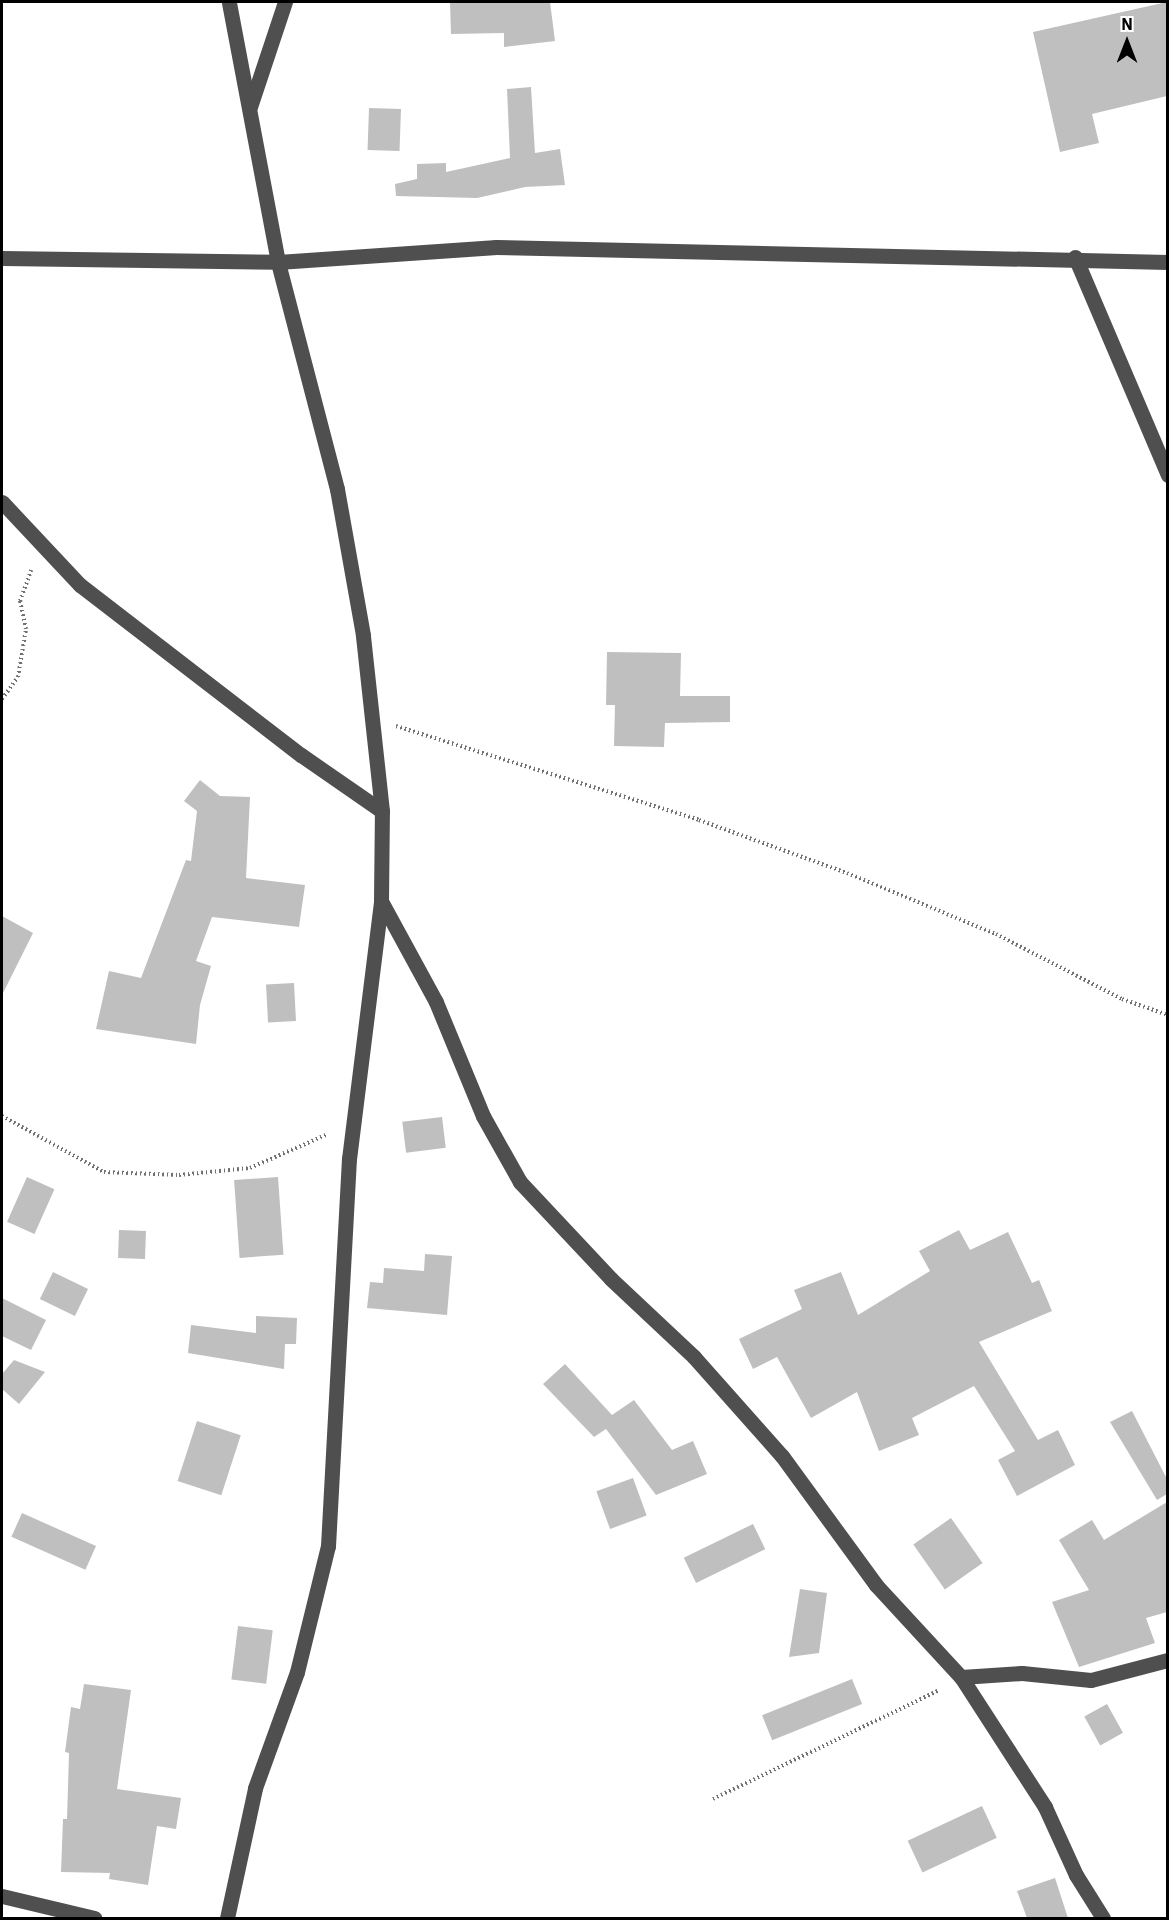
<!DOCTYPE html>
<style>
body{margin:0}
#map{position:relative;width:1169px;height:1920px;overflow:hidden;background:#fff;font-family:"IBM Plex Sans",sans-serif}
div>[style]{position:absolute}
.building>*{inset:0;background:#bfbfbf;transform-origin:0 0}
.path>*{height:4px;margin-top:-2px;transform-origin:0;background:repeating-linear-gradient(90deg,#717171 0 1.5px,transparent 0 4.5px)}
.minor>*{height:15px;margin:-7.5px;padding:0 7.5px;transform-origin:7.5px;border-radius:7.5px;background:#4f4f4f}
span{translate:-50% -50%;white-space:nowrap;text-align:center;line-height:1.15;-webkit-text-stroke:4.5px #fff;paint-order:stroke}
.frame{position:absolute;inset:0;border:3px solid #000;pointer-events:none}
.north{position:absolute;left:1097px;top:12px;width:60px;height:60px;-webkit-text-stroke:4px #fff;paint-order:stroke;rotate:0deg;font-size:16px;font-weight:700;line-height:24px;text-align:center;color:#000}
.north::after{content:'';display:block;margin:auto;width:21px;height:27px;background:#000;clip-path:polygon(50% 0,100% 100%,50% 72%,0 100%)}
</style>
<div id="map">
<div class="building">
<i style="clip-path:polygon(450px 2px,550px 2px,555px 41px,504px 47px,504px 33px,451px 34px)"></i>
<i style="clip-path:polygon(1167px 2px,1167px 96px,1092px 114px,1099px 143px,1060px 152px,1033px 32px)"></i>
<i style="clip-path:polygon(531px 87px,535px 153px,560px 149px,565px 185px,525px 187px,477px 198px,396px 196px,395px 184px,417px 179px,417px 164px,446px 163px,446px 172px,510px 158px,507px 89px)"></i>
<i style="left:369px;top:108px;width:32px;height:42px;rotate:2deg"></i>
<i style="clip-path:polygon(607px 652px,681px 653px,680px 696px,730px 696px,730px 722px,665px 723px,664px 747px,614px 746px,615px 705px,606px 705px)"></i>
<i style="clip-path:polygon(200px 780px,220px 796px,250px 797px,246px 878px,305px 885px,299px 927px,212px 917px,196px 961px,211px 966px,200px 1005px,196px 1044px,96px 1029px,109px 971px,141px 978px,186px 860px,191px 861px,197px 811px,184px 801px)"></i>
<i style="clip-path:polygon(2px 916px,33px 933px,2px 995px)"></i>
<i style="left:294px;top:983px;width:38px;height:28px;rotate:87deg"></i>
<i style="left:442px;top:1117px;width:31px;height:40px;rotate:83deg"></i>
<i style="left:27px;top:1177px;width:30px;height:49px;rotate:24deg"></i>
<i style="left:278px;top:1177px;width:78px;height:44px;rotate:86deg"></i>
<i style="left:119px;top:1230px;width:27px;height:28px;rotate:2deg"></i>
<i style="clip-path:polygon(959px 1230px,970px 1250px,1008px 1232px,1032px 1283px,1039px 1280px,1052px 1311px,979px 1342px,1038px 1440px,1058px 1430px,1075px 1465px,1017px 1496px,998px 1460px,1015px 1451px,974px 1386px,912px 1418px,919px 1435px,879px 1451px,857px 1392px,811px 1418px,777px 1357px,753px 1369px,739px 1339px,802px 1309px,794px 1290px,841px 1272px,858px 1315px,930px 1271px,919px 1251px)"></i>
<i style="clip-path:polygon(425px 1254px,452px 1256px,447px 1315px,367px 1308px,370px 1282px,383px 1283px,384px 1268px,424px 1271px)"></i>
<i style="left:53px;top:1272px;width:39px;height:30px;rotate:26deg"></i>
<i style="clip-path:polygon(2px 1298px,46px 1320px,31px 1350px,2px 1336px)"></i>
<i style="clip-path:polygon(256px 1316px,297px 1318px,296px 1344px,285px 1344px,284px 1369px,188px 1353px,191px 1325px,256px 1333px)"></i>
<i style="clip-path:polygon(14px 1360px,45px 1372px,19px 1404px,2px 1389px,2px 1374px)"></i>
<i style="clip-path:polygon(565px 1364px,612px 1415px,634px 1400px,672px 1450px,693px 1441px,707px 1474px,656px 1495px,606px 1429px,594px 1437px,543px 1384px)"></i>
<i style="clip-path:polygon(1132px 1411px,1167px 1479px,1167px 1494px,1157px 1500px,1110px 1422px)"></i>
<i style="left:197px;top:1421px;width:46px;height:63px;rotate:18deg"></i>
<i style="left:633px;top:1478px;width:40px;height:39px;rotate:70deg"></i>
<i style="clip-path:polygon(1167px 1502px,1167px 1612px,1146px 1618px,1155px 1643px,1079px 1667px,1052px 1602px,1089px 1590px,1059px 1540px,1092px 1520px,1104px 1540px)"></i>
<i style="left:22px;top:1513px;width:81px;height:26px;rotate:24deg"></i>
<i style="left:951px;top:1518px;width:55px;height:46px;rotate:55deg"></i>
<i style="left:753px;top:1524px;width:28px;height:77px;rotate:64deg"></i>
<i style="clip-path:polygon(800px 1589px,827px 1593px,819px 1653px,789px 1657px)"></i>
<i style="left:238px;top:1626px;width:35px;height:54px;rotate:7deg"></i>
<i style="left:852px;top:1679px;width:27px;height:97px;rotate:68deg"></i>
<i style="clip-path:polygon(84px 1684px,131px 1690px,117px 1789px,181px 1798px,176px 1829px,157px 1826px,148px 1885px,109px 1879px,110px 1873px,61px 1872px,63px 1819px,67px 1819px,69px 1753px,65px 1752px,71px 1707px,80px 1709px)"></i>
<i style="left:1107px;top:1704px;width:33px;height:26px;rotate:61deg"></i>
<i style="left:982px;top:1806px;width:35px;height:82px;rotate:65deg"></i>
<i style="clip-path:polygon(1055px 1878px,1068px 1918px,1027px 1918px,1017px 1891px)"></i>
</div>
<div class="path">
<i style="left:2px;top:699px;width:27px;rotate:-54deg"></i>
<i style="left:18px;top:677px;width:49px;rotate:-80.5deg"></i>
<i style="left:26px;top:629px;width:29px;rotate:-102deg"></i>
<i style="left:20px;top:601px;width:33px;rotate:-70deg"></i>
<i style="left:396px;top:726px;width:317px;rotate:17.2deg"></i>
<i style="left:699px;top:820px;width:157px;rotate:19.7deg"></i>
<i style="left:847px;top:873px;width:161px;rotate:22.3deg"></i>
<i style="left:996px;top:934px;width:142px;rotate:27.3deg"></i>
<i style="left:1122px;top:999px;width:49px;rotate:19.2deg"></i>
<i style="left:2px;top:1116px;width:116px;rotate:28.8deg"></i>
<i style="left:104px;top:1172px;width:75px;rotate:2.3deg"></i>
<i style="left:179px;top:1175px;width:71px;rotate:-5.6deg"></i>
<i style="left:250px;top:1168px;width:83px;rotate:-23.5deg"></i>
<i style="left:713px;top:1799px;width:251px;rotate:-25.7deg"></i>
</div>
<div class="minor">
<i style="left:250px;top:107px;width:111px;rotate:-71.6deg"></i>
<i style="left:1075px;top:257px;width:237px;rotate:66.9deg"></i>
<i style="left:2px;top:258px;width:276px;rotate:0.8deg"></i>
<i style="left:278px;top:262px;width:219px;rotate:-3.9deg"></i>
<i style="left:496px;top:247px;width:672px;rotate:1.28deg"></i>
<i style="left:2px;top:502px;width:114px;rotate:46.8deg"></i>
<i style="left:80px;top:585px;width:279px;rotate:37.6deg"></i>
<i style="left:301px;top:755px;width:98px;rotate:34.7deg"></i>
<i style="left:381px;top:901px;width:115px;rotate:61.4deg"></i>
<i style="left:436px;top:1002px;width:123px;rotate:67.6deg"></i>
<i style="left:483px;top:1116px;width:76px;rotate:60.7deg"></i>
<i style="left:520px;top:1182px;width:133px;rotate:46.8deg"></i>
<i style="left:611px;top:1279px;width:114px;rotate:43.2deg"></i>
<i style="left:694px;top:1357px;width:132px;rotate:48.4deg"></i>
<i style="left:782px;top:1456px;width:160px;rotate:53.9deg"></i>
<i style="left:876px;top:1585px;width:125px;rotate:47.3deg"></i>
<i style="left:961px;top:1677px;width:155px;rotate:57.1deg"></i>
<i style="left:1045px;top:1807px;width:75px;rotate:65.5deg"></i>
<i style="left:1076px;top:1875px;width:51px;rotate:57.9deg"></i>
<i style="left:961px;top:1677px;width:61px;rotate:-3.8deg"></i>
<i style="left:1022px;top:1673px;width:69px;rotate:5.8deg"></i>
<i style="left:1091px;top:1680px;width:80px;rotate:-14.6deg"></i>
<i style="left:2px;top:1896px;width:95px;rotate:13.4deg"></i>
<i style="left:227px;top:1918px;width:133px;rotate:-77.8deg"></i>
<i style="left:255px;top:1788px;width:123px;rotate:-70.1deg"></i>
<i style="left:297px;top:1672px;width:130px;rotate:-76.2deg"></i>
<i style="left:328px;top:1546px;width:388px;rotate:-86.9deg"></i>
<i style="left:349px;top:1159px;width:260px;rotate:-82.9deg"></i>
<i style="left:381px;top:901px;width:90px;rotate:-89.4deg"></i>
<i style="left:382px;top:811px;width:177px;rotate:-96.2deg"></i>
<i style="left:363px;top:635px;width:148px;rotate:-100.1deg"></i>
<i style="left:337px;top:489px;width:235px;rotate:-104.6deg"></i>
<i style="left:278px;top:262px;width:265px;rotate:-100.7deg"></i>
</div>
<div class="frame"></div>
<div class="north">N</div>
</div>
